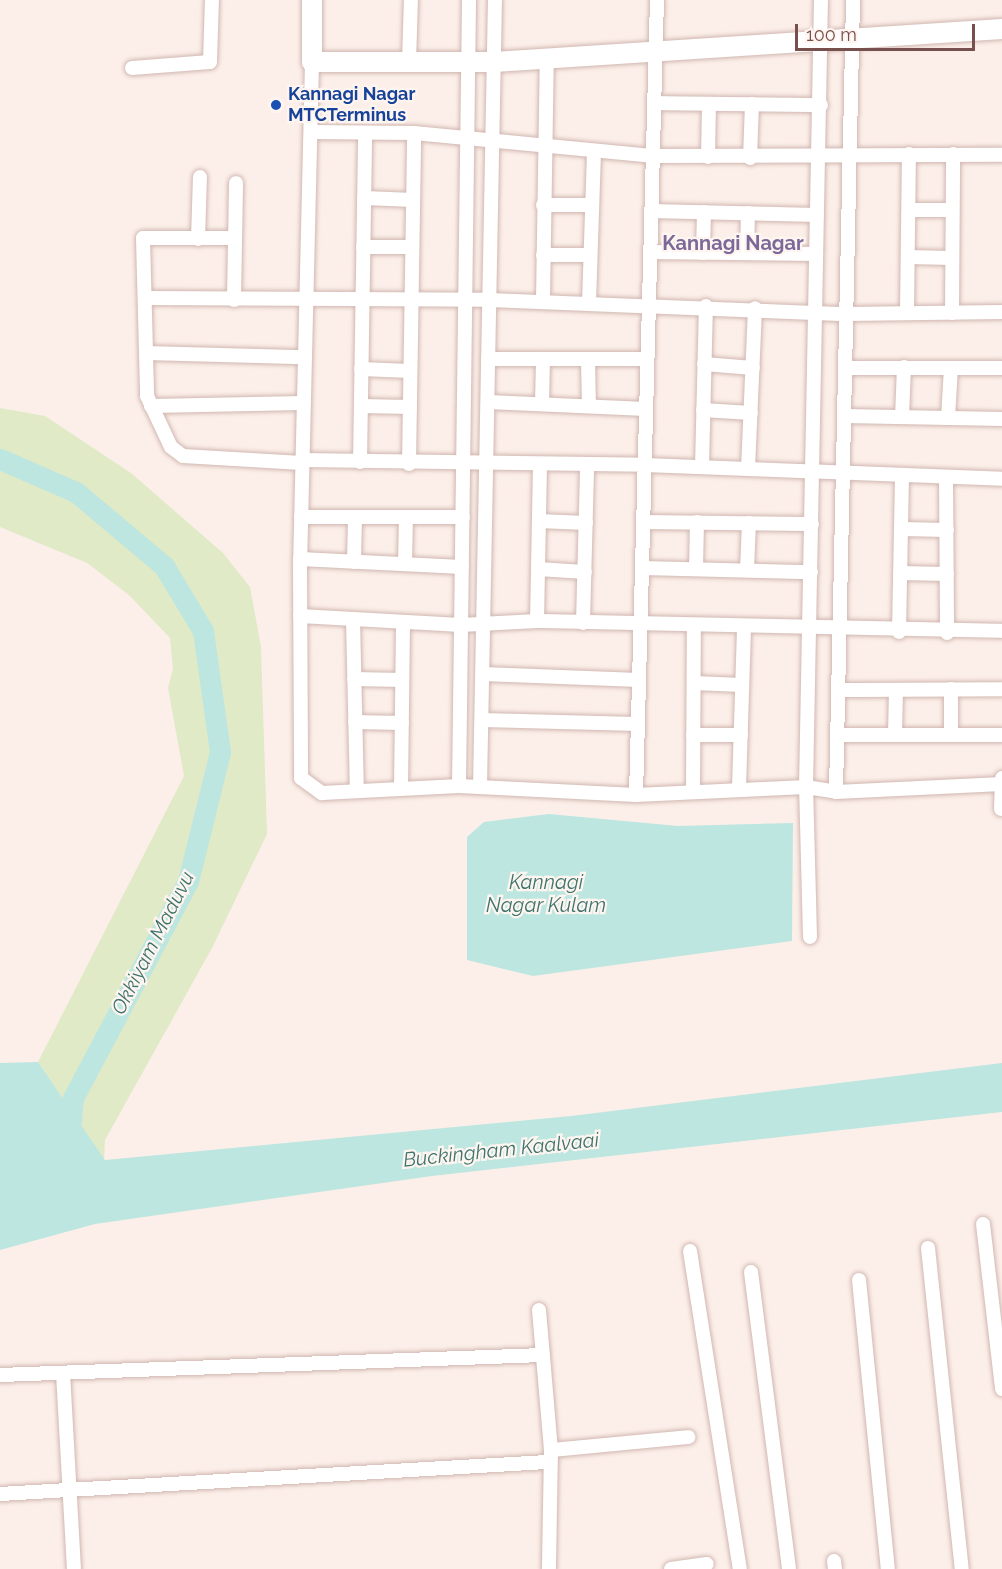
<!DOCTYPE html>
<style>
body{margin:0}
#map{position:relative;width:1002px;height:1569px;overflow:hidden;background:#fcefe9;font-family:Raleway,sans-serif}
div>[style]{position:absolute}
.green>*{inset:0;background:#e0eac7}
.water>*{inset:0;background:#bde6e0}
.river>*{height:21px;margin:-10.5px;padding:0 10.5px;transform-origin:10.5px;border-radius:10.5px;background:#bde6e0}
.roads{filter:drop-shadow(0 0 2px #d1b7b1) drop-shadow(0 0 2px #d1b7b1)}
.street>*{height:14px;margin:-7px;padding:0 7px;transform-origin:7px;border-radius:7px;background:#fff}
.secondary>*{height:20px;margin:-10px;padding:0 10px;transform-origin:10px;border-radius:10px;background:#fff}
.dots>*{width:16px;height:16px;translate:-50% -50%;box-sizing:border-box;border:3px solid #fff5f0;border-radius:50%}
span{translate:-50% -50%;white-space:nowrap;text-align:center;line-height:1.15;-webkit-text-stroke:4.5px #fff5f0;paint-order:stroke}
.transit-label{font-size:18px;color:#164399;font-weight:700}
.left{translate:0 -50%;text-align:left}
.neighbourhood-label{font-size:20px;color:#7b6999;font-weight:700}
.water-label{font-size:20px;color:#3d746d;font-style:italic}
.scale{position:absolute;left:795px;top:24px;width:180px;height:27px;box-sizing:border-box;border:3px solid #77504d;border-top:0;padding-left:8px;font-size:18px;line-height:21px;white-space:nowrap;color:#77504d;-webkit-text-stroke:4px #fff5f0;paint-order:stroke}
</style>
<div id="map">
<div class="green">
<i style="clip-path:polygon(0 408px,45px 416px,131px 473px,223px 553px,250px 587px,261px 647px,267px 834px,212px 948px,105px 1140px,104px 1160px,38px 1062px,184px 776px,168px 688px,173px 669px,170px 638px,129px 595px,87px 563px,0 527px)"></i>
</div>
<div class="water">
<i style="clip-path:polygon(549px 814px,678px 826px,793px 823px,792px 941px,533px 976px,467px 960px,467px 837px,484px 822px)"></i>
<i style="clip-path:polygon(38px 1062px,105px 1160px,571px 1116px,1002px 1063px,1002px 1112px,432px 1176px,95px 1224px,0 1250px,0 1063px)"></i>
</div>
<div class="river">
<i style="left:0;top:459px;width:83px;rotate:23.5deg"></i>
<i style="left:76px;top:492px;width:115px;rotate:40.1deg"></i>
<i style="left:164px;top:566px;width:76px;rotate:59deg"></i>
<i style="left:203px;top:631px;width:122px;rotate:82deg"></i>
<i style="left:220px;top:752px;width:133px;rotate:103.9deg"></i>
<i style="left:188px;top:881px;width:246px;rotate:117.9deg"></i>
<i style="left:73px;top:1098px;width:41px;rotate:95.6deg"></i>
</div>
<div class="roads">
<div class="street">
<i style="left:312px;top:62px;width:506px;rotate:91.36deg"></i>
<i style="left:300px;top:568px;width:210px;rotate:89.7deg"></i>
<i style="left:301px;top:778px;width:26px;rotate:36deg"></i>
<i style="left:322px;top:793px;width:137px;rotate:-2.9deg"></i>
<i style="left:459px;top:786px;width:177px;rotate:2.9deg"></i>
<i style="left:636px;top:795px;width:170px;rotate:-2.7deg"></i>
<i style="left:806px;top:787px;width:787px;rotate:-88.91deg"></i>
<i style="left:409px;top:62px;width:62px;rotate:-88.2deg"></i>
<i style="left:132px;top:68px;width:78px;rotate:-4.4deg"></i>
<i style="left:210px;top:62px;width:62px;rotate:-88.2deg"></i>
<i style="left:654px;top:103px;width:167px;rotate:0.7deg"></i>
<i style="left:311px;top:132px;width:103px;rotate:0.6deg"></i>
<i style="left:414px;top:133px;width:239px;rotate:5.5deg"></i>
<i style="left:652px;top:156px;width:350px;rotate:-0.2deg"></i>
<i style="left:708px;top:157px;width:53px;rotate:-88.9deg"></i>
<i style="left:750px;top:158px;width:54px;rotate:-87.9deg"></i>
<i style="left:364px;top:198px;width:49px;rotate:2.3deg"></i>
<i style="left:543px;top:205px;width:48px"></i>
<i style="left:909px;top:210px;width:43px"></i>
<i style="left:651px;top:211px;width:166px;rotate:1.4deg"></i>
<i style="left:235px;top:238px;width:92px;rotate:180deg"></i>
<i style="left:143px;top:238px;width:158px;rotate:88.5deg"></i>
<i style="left:147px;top:396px;width:56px;rotate:64.8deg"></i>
<i style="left:171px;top:447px;width:15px;rotate:37deg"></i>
<i style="left:183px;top:456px;width:119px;rotate:3.4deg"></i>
<i style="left:198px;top:239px;width:62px;rotate:-88.2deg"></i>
<i style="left:363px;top:247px;width:49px"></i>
<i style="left:650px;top:252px;width:166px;rotate:0.7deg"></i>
<i style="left:703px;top:253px;width:41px;rotate:-88.6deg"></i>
<i style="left:747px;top:253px;width:40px;rotate:-88.6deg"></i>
<i style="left:543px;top:255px;width:47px"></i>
<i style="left:908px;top:257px;width:44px;rotate:1.3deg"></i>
<i style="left:145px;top:298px;width:345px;rotate:0.3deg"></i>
<i style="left:490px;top:300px;width:356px;rotate:2.3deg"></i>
<i style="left:846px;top:314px;width:156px;rotate:-0.7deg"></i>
<i style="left:234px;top:300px;width:117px;rotate:-89deg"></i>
<i style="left:543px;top:301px;width:242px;rotate:-89.1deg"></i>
<i style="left:589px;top:303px;width:152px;rotate:-88.1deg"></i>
<i style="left:907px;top:313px;width:159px;rotate:-89.3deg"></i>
<i style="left:952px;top:313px;width:159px;rotate:-89.6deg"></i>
<i style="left:146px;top:353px;width:158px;rotate:1.5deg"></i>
<i style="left:488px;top:359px;width:159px"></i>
<i style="left:588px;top:360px;width:46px;rotate:88.8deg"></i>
<i style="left:704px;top:364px;width:49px;rotate:4.7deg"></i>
<i style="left:846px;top:368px;width:156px"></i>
<i style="left:361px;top:369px;width:49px;rotate:2.3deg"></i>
<i style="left:488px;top:402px;width:158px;rotate:2.5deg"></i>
<i style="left:542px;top:404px;width:45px;rotate:-88.7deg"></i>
<i style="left:151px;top:406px;width:152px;rotate:-1.1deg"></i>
<i style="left:361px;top:406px;width:49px;rotate:1.2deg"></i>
<i style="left:703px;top:410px;width:48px;rotate:3.6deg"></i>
<i style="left:844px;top:416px;width:158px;rotate:1.1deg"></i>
<i style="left:902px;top:417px;width:50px;rotate:-87.7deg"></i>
<i style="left:948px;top:418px;width:50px;rotate:-86.6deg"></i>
<i style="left:302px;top:460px;width:343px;rotate:0.8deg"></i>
<i style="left:645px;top:465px;width:357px;rotate:2.2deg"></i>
<i style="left:360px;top:462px;width:329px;rotate:-89.1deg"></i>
<i style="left:409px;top:464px;width:331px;rotate:-89.1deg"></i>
<i style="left:702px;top:467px;width:161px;rotate:-88.6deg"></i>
<i style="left:748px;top:469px;width:161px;rotate:-87.5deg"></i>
<i style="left:946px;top:477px;width:156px;rotate:89.6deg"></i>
<i style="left:301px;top:517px;width:162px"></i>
<i style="left:539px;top:521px;width:47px;rotate:2.4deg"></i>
<i style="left:643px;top:522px;width:169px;rotate:0.7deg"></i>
<i style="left:901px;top:529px;width:46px;rotate:1.2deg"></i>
<i style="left:300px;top:559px;width:162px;rotate:2.8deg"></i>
<i style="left:354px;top:562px;width:45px;rotate:-88.7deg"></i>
<i style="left:405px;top:564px;width:47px;rotate:-88.8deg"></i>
<i style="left:642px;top:568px;width:169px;rotate:1.4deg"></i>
<i style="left:538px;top:569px;width:47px;rotate:3.7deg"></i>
<i style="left:696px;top:569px;width:47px;rotate:-88.8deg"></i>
<i style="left:747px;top:570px;width:47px;rotate:-87.6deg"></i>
<i style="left:900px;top:573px;width:47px;rotate:1.2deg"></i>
<i style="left:300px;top:616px;width:161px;rotate:3.2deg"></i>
<i style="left:461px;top:625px;width:76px;rotate:-3deg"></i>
<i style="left:537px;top:621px;width:465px;rotate:1.2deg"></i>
<i style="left:353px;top:619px;width:171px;rotate:88.7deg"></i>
<i style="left:537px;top:621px;width:157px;rotate:-88.9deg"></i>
<i style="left:583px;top:623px;width:157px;rotate:-88.5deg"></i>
<i style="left:899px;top:632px;width:157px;rotate:-88.9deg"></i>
<i style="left:483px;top:674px;width:156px;rotate:2.2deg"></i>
<i style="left:354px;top:679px;width:48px;rotate:1.2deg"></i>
<i style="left:694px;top:683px;width:48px;rotate:2.4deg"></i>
<i style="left:951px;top:689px;width:46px;rotate:90deg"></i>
<i style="left:838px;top:690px;width:164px;rotate:-0.3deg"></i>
<i style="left:482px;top:720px;width:156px;rotate:1.5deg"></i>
<i style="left:355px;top:722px;width:47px;rotate:1.2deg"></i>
<i style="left:895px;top:734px;width:44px;rotate:-88.7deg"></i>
<i style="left:693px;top:735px;width:48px"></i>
<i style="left:837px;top:735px;width:165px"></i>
<i style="left:459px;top:786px;width:786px;rotate:-89.27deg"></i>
<i style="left:480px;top:787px;width:787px;rotate:-88.91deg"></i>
<i style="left:401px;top:788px;width:166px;rotate:-89.3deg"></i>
<i style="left:739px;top:788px;width:162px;rotate:-88.2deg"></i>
<i style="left:693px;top:791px;width:166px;rotate:-89.7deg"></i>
<i style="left:836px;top:792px;width:792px;rotate:-88.77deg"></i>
<i style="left:636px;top:795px;width:795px;rotate:-88.49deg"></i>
<i style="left:1001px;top:809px;width:31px;rotate:-88deg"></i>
<i style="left:810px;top:937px;width:150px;rotate:-91.5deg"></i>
<i style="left:806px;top:787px;width:30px;rotate:9deg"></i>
<i style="left:836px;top:792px;width:166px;rotate:-2.8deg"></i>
<i style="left:983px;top:1224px;width:166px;rotate:83.4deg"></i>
<i style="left:928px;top:1248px;width:323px;rotate:84deg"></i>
<i style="left:690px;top:1251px;width:322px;rotate:81.1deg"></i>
<i style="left:751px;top:1272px;width:299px;rotate:82.7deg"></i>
<i style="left:859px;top:1280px;width:290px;rotate:84.3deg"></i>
<i style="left:539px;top:1310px;width:141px;rotate:85.1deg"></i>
<i style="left:551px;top:1450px;width:119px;rotate:91deg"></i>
<i style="left:63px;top:1373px;width:196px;rotate:86.8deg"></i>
<i style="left:0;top:1375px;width:543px;rotate:-2.11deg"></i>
<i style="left:551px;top:1450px;width:138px;rotate:-5.4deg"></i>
<i style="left:0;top:1494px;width:548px;rotate:-3.35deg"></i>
<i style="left:834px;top:1561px;width:8px;rotate:83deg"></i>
<i style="left:671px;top:1569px;width:36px;rotate:-8deg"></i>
</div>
<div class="secondary">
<i style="left:312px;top:0;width:62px;rotate:90deg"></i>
<i style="left:312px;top:62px;width:182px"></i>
<i style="left:494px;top:62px;width:509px;rotate:-3.72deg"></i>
</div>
</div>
<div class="dots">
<i style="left:276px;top:105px;background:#1a4fb4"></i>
</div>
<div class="transit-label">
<span class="left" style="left:288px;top:105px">Kannagi Nagar<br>MTCTerminus</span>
</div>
<div class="neighbourhood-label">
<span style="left:733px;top:243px">Kannagi Nagar</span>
</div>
<div class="water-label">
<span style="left:546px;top:894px">Kannagi<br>Nagar Kulam</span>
<span style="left:153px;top:943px;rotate:-63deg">Okkiyam Maduvu</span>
<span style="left:501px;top:1150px;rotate:-6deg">Buckingham Kaalvaai</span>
</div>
<div class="scale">100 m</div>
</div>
